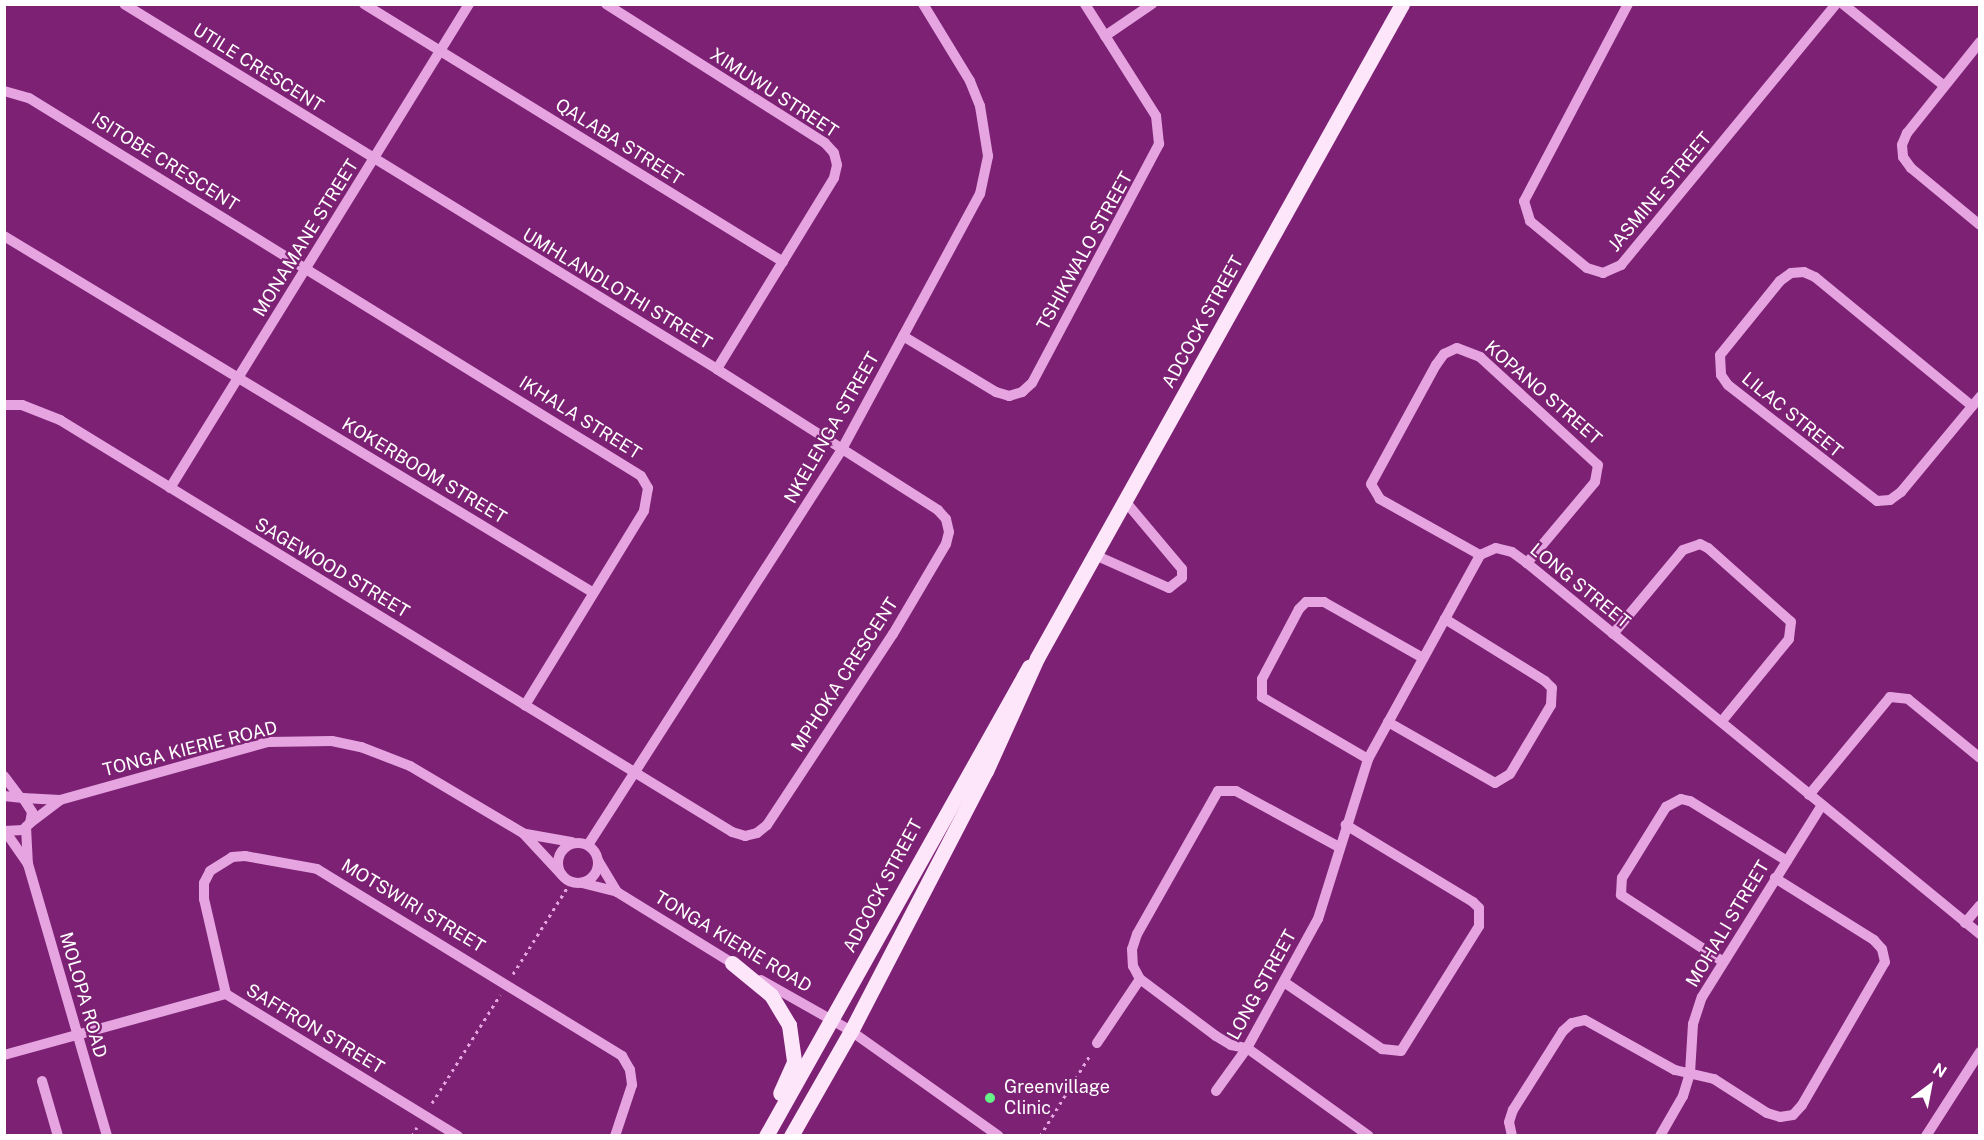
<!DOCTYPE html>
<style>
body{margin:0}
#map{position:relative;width:1984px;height:1140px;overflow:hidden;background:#7c2174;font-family:"Public Sans",sans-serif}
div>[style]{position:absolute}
.path>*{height:3px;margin-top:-1.5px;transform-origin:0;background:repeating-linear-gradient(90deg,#e6a4e1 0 3px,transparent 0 7.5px)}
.minor>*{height:10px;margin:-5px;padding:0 5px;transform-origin:5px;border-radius:5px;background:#e6a4e1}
.minor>.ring{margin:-5px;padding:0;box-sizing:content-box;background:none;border:10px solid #e6a4e1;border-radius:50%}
.major>*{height:15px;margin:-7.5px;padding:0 7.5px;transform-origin:7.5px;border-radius:7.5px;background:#fde5fa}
.dots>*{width:16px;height:16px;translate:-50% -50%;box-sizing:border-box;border:3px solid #7c2174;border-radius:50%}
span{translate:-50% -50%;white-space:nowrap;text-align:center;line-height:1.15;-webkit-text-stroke:4.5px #7c2174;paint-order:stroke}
.street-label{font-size:18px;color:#fff}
.poi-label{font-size:18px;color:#fff}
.left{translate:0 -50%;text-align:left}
.frame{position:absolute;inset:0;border:6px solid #fff;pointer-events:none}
.north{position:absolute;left:1900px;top:1056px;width:60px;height:60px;-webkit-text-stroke:4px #7c2174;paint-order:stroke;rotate:32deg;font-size:16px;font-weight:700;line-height:24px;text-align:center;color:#fff}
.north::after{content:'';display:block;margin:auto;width:21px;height:27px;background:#fff;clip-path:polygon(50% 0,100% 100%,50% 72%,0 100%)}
</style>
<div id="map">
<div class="path">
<i style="left:513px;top:974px;width:102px;rotate:-57.9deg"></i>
<i style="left:432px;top:1103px;width:128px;rotate:-57.8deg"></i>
<i style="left:412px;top:1136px;width:10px;rotate:-61deg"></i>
<i style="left:1040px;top:1136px;width:95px;rotate:-58.3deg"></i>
</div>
<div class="minor">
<i style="left:364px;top:4px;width:492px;rotate:31.6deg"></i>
<i style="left:606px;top:4px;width:259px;rotate:32.4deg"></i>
<i style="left:825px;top:143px;width:13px;rotate:48deg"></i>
<i style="left:834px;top:153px;width:12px;rotate:76deg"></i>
<i style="left:837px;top:165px;width:13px;rotate:103deg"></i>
<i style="left:834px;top:178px;width:224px;rotate:121.5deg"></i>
<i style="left:1628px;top:4px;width:223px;rotate:117.8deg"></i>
<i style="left:1524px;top:201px;width:21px;rotate:73deg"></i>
<i style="left:1530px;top:221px;width:74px;rotate:39.5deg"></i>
<i style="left:1587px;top:268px;width:17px;rotate:17deg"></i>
<i style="left:1603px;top:273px;width:20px;rotate:-24deg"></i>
<i style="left:1621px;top:265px;width:338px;rotate:-50.5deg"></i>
<i style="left:1843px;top:4px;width:129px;rotate:39deg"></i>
<i style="left:1105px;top:36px;width:57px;rotate:-34.2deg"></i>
<i style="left:1980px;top:42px;width:117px;rotate:128.7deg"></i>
<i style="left:1907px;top:133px;width:13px;rotate:113deg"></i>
<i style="left:1902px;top:145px;width:12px;rotate:85deg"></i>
<i style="left:1903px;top:157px;width:14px;rotate:54deg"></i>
<i style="left:1911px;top:168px;width:89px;rotate:39.6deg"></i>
<i style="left:4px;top:91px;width:26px;rotate:16deg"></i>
<i style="left:29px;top:98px;width:719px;rotate:31.7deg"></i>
<i style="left:641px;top:476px;width:14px;rotate:60deg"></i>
<i style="left:648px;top:488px;width:23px;rotate:100deg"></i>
<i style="left:644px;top:511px;width:228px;rotate:121.5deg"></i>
<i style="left:4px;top:236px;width:687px;rotate:31.19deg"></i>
<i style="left:903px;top:336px;width:109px;rotate:31.1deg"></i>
<i style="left:996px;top:392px;width:14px;rotate:17deg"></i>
<i style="left:1009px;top:396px;width:14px;rotate:-17deg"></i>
<i style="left:1022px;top:392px;width:13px;rotate:-42deg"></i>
<i style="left:1032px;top:383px;width:271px;rotate:-62deg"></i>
<i style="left:1159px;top:144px;width:28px;rotate:-96deg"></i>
<i style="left:1156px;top:116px;width:133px;rotate:-122.4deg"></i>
<i style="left:4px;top:405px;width:18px"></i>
<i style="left:22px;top:405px;width:41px;rotate:21.5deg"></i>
<i style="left:60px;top:420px;width:788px;rotate:31.51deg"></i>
<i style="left:732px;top:832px;width:14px;rotate:17deg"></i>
<i style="left:745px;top:836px;width:12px;rotate:-14deg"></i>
<i style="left:757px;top:833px;width:13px;rotate:-39deg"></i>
<i style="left:767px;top:825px;width:229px;rotate:-56.6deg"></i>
<i style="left:893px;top:634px;width:104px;rotate:-59.5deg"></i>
<i style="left:946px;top:544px;width:12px;rotate:-76deg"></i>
<i style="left:949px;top:532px;width:13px;rotate:-103deg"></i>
<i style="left:946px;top:519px;width:12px;rotate:-132deg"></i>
<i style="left:938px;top:510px;width:262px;rotate:-147.5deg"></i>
<i style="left:717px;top:369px;width:696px;rotate:-148.39deg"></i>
<i style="left:1972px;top:406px;width:203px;rotate:-140.6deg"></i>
<i style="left:1815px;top:277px;width:12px;rotate:-156deg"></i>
<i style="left:1804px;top:272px;width:13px;rotate:176deg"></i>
<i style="left:1791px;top:273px;width:14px;rotate:144deg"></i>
<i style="left:1780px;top:281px;width:95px;rotate:129deg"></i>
<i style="left:1720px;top:355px;width:20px;rotate:87deg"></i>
<i style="left:1721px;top:375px;width:12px;rotate:55deg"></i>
<i style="left:1728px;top:385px;width:189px;rotate:37.9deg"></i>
<i style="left:1877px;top:501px;width:13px;rotate:-4deg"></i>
<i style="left:1890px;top:500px;width:14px;rotate:-36deg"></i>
<i style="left:1901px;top:492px;width:124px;rotate:-50.3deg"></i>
<i style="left:170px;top:488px;width:569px;rotate:-58.29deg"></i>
<i style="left:1095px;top:555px;width:81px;rotate:24deg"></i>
<i style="left:1169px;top:588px;width:16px;rotate:-38deg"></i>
<i style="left:1182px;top:578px;width:9px;rotate:-90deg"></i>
<i style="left:1182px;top:569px;width:89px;rotate:-130deg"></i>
<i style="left:1480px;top:555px;width:115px;rotate:-150.8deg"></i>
<i style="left:1380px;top:499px;width:17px;rotate:-121deg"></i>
<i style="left:1371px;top:484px;width:136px;rotate:-61.4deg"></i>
<i style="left:1436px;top:365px;width:14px;rotate:-54deg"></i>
<i style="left:1444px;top:354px;width:14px;rotate:-25deg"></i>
<i style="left:1457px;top:348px;width:25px;rotate:21deg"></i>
<i style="left:1480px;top:357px;width:160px;rotate:42.5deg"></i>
<i style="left:1598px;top:465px;width:17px;rotate:100deg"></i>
<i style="left:1595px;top:482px;width:106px;rotate:130deg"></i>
<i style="left:1613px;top:634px;width:109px;rotate:-50.2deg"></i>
<i style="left:1683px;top:550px;width:18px;rotate:-19deg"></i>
<i style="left:1700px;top:544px;width:9px;rotate:27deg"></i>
<i style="left:1708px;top:548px;width:111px;rotate:41.7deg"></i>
<i style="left:1791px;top:622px;width:17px;rotate:97deg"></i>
<i style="left:1789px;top:639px;width:107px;rotate:129.3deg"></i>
<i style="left:1388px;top:722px;width:123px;rotate:29.7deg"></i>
<i style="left:1495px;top:783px;width:17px;rotate:-31deg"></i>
<i style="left:1510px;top:774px;width:80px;rotate:-59.3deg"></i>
<i style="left:1551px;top:705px;width:17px;rotate:-87deg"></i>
<i style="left:1552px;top:688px;width:10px;rotate:-135deg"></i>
<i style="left:1545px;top:681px;width:118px;rotate:-148.2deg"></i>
<i style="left:1368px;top:759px;width:123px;rotate:-149.7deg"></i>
<i style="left:1262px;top:697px;width:18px;rotate:-90deg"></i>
<i style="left:1262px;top:679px;width:79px;rotate:-62.1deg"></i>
<i style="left:1299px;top:609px;width:10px;rotate:-45deg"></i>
<i style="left:1306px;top:602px;width:18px"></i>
<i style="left:1324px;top:602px;width:114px;rotate:29.5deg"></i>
<i style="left:4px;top:776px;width:25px;rotate:53deg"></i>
<i style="left:1809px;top:795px;width:127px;rotate:-50.4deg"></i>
<i style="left:1890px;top:697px;width:18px;rotate:6deg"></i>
<i style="left:1908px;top:699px;width:93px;rotate:39.3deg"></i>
<i style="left:4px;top:796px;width:19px;rotate:6deg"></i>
<i style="left:23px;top:798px;width:17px;rotate:57deg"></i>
<i style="left:32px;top:812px;width:11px;rotate:100deg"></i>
<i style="left:30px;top:823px;width:10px;rotate:135deg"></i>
<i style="left:23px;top:830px;width:19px;rotate:177deg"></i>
<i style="left:23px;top:798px;width:37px;rotate:3deg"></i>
<i style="left:60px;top:800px;width:216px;rotate:-15.6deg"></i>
<i style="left:268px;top:742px;width:64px;rotate:-0.9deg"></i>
<i style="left:332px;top:741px;width:30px;rotate:12deg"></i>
<i style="left:361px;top:747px;width:53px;rotate:21.2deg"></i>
<i style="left:410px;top:766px;width:131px;rotate:30.7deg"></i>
<i style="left:523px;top:833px;width:57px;rotate:47.1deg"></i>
<i style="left:30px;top:823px;width:38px;rotate:-37deg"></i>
<i style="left:26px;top:827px;width:37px;rotate:87deg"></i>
<i style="left:28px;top:864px;width:283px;rotate:73.8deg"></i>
<i style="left:5px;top:831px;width:40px;rotate:55.1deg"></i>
<i style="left:526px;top:834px;width:47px;rotate:9.9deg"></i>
<i class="ring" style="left:558px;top:843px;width:30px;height:30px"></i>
<i style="left:588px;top:845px;width:470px;rotate:-57.3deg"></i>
<i style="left:842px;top:449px;width:290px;rotate:-61.6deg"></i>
<i style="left:980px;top:194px;width:39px;rotate:-78deg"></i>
<i style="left:988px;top:156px;width:51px;rotate:-99.1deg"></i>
<i style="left:980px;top:106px;width:27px;rotate:-112deg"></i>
<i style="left:970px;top:81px;width:90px;rotate:-121.4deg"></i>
<i style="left:1339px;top:847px;width:117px;rotate:-151.5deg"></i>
<i style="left:1236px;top:791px;width:18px;rotate:180deg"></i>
<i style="left:1218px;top:791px;width:164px;rotate:119.5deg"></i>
<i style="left:1137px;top:934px;width:16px;rotate:108deg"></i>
<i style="left:1132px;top:949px;width:17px;rotate:87deg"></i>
<i style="left:1133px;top:966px;width:15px;rotate:62deg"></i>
<i style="left:1140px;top:979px;width:95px;rotate:36.9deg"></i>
<i style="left:1216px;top:1036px;width:17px;rotate:31deg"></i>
<i style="left:1231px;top:1045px;width:16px;rotate:11deg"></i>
<i style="left:1247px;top:1048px;width:150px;rotate:35.8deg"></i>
<i style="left:599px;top:862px;width:35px;rotate:59deg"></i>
<i style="left:582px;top:883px;width:36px;rotate:14deg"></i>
<i style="left:617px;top:892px;width:141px;rotate:31.7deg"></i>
<i style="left:1965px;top:923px;width:23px;rotate:-50deg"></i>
<i style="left:1722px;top:961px;width:121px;rotate:-146.8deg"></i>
<i style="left:1621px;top:895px;width:17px;rotate:-87deg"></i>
<i style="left:1622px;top:878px;width:84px;rotate:-58.2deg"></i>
<i style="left:1666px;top:807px;width:17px;rotate:-28deg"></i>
<i style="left:1681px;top:799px;width:9px;rotate:13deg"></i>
<i style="left:1690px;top:801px;width:114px;rotate:31.7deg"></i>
<i style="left:761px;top:980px;width:103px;rotate:29.5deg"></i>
<i style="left:851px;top:1031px;width:181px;rotate:35.4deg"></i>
<i style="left:1284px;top:982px;width:119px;rotate:34.4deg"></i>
<i style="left:1382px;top:1049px;width:19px;rotate:6deg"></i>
<i style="left:1401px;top:1051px;width:147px;rotate:-58deg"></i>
<i style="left:1479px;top:926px;width:18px;rotate:-90deg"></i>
<i style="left:1479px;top:908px;width:8px;rotate:-135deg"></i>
<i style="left:1473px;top:902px;width:149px;rotate:-148.8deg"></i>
<i style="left:226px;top:994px;width:98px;rotate:-103deg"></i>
<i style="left:204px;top:899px;width:16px;rotate:-90deg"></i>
<i style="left:204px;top:883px;width:13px;rotate:-63deg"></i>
<i style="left:210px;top:871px;width:26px;rotate:-32deg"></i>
<i style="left:232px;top:857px;width:13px;rotate:-4deg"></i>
<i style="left:245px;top:856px;width:73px;rotate:10.2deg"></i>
<i style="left:317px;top:869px;width:358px;rotate:31.5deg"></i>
<i style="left:622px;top:1056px;width:16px;rotate:60deg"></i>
<i style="left:630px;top:1070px;width:15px;rotate:82deg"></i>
<i style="left:632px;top:1085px;width:54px;rotate:108.4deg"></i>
<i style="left:1097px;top:1043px;width:77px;rotate:-56.1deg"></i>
<i style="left:4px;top:1055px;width:230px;rotate:-15.4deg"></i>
<i style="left:226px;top:994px;width:272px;rotate:31.5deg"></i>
<i style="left:42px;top:1081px;width:57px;rotate:73.8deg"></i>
<i style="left:1216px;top:1091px;width:53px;rotate:-54.2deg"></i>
<i style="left:1247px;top:1048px;width:147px;rotate:-61.2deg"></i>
<i style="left:1318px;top:919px;width:168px;rotate:-72.6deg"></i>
<i style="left:1368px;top:759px;width:233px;rotate:-61.2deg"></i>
<i style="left:1480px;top:555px;width:17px;rotate:-24deg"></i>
<i style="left:1496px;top:548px;width:16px;rotate:14deg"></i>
<i style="left:1512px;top:552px;width:19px;rotate:36deg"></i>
<i style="left:1527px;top:563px;width:586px;rotate:39.32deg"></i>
<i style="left:1512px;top:1136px;width:14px;rotate:-102deg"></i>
<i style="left:1509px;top:1122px;width:13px;rotate:-72deg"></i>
<i style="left:1513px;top:1110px;width:93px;rotate:-57.7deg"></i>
<i style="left:1563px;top:1031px;width:12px;rotate:-42deg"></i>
<i style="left:1572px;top:1023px;width:13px;rotate:-13deg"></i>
<i style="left:1585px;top:1020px;width:103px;rotate:29.1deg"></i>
<i style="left:1675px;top:1070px;width:40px;rotate:13deg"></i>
<i style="left:1714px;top:1079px;width:63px;rotate:32.7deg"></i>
<i style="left:1767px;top:1113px;width:14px;rotate:17deg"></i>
<i style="left:1780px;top:1117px;width:13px;rotate:-9deg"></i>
<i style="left:1793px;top:1115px;width:13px;rotate:-48deg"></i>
<i style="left:1802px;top:1105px;width:165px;rotate:-59.9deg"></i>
<i style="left:1885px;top:962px;width:13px;rotate:-103deg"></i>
<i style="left:1882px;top:949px;width:12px;rotate:-132deg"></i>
<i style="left:1874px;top:940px;width:117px;rotate:-147.9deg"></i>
<i style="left:1660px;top:1136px;width:46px;rotate:-60.1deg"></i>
<i style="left:1683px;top:1096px;width:24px;rotate:-73deg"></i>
<i style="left:1690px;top:1073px;width:49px;rotate:-86.5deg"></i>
<i style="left:1693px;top:1024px;width:28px;rotate:-72deg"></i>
<i style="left:1702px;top:997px;width:226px;rotate:-58deg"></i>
<i style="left:1926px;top:1136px;width:100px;rotate:-57.3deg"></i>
</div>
<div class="major">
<i style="left:732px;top:963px;width:50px;rotate:39.4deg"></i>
<i style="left:771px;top:995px;width:35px;rotate:59deg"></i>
<i style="left:789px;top:1025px;width:37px;rotate:82deg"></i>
<i style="left:794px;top:1062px;width:34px;rotate:114deg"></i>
<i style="left:766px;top:1136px;width:538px;rotate:-60.72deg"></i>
<i style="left:791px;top:1136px;width:121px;rotate:-60.3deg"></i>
<i style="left:851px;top:1031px;width:293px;rotate:-62.6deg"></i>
<i style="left:986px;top:771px;width:124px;rotate:-65.7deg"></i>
<i style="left:1037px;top:658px;width:749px;rotate:-60.83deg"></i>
</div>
<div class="dots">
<i style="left:990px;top:1098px;background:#66f287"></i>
</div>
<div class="street-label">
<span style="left:258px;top:68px;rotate:32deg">UTILE CRESCENT</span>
<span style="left:774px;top:93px;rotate:33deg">XIMUWU STREET</span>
<span style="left:619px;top:142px;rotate:32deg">QALABA STREET</span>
<span style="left:165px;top:162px;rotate:32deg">ISITOBE CRESCENT</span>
<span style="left:1660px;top:192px;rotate:-50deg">JASMINE STREET</span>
<span style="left:306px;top:238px;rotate:-58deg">MONAMANE STREET</span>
<span style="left:1085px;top:251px;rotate:-61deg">TSHIKWALO STREET</span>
<span style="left:617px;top:289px;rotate:31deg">UMHLANDLOTHI STREET</span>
<span style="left:1203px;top:322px;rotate:-61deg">ADCOCK STREET</span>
<span style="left:1543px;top:393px;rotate:41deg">KOPANO STREET</span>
<span style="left:1792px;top:415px;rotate:39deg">LILAC STREET</span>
<span style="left:580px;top:418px;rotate:32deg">IKHALA STREET</span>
<span style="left:832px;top:428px;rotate:-60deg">NKELENGA STREET</span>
<span style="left:424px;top:471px;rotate:31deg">KOKERBOOM STREET</span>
<span style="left:332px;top:568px;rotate:31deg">SAGEWOOD STREET</span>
<span style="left:1580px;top:586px;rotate:39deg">LONG STREET</span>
<span style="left:845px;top:675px;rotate:-57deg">MPHOKA CRESCENT</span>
<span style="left:190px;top:749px;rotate:-14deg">TONGA KIERIE ROAD</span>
<span style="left:883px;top:886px;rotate:-62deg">ADCOCK STREET</span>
<span style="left:413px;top:906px;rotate:31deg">MOTSWIRI STREET</span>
<span style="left:1728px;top:924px;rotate:-59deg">MOHALI STREET</span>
<span style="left:733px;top:942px;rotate:31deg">TONGA KIERIE ROAD</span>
<span style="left:1262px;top:985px;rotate:-61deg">LONG STREET</span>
<span style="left:83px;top:995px;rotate:74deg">MOLOPA ROAD</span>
<span style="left:315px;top:1029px;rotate:31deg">SAFFRON STREET</span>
</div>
<div class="poi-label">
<span class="left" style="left:1004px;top:1098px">Greenvillage<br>Clinic</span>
</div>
<div class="frame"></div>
<div class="north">N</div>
</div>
